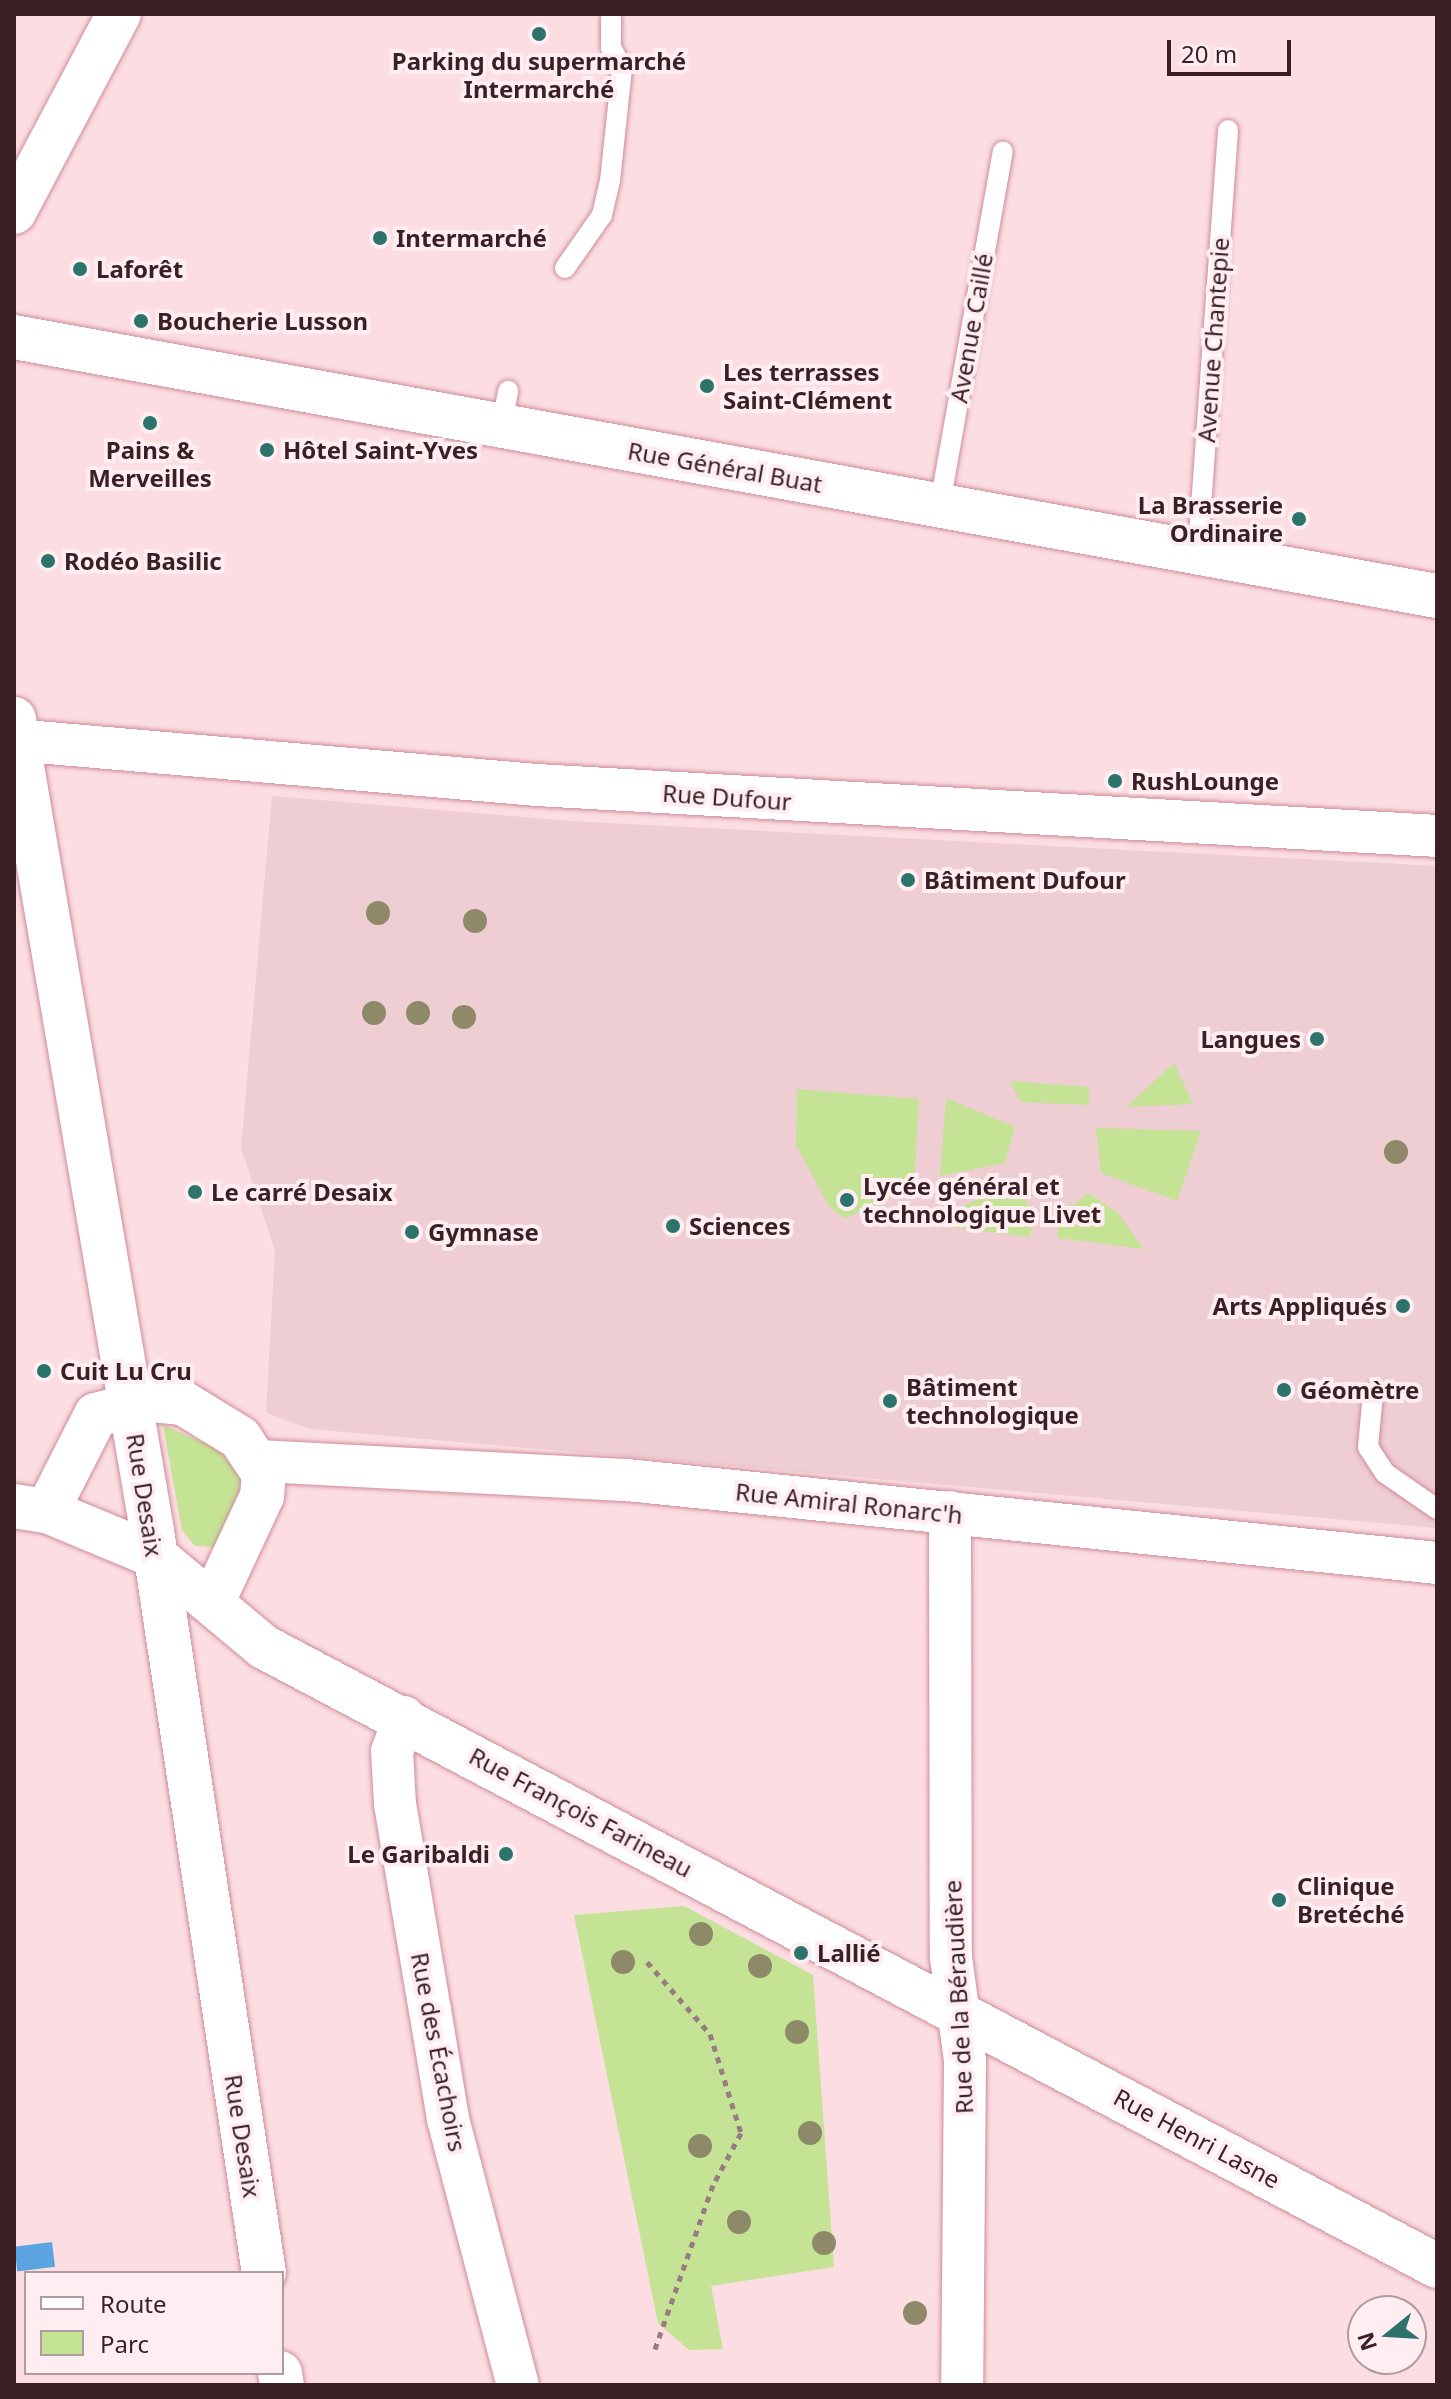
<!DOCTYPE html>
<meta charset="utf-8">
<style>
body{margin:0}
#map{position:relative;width:1451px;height:2399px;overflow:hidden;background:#fbdde2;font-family:"Noto Sans",sans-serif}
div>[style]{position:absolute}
.built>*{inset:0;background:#eecdd3}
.green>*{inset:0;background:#c5e395}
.water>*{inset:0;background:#5aa4e1;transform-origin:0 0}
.path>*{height:5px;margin-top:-2.5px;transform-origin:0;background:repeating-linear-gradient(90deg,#987c81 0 6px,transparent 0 12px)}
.roads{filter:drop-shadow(0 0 2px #d08b9a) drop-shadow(0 0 2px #d08b9a)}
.lane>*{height:20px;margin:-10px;padding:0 10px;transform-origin:10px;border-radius:10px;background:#fff}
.street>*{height:42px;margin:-21px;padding:0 21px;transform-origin:21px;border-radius:21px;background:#fff}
.secondary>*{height:44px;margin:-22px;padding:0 22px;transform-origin:22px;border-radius:22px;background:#fff}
.trees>*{width:24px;height:24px;margin:-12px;border-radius:50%;background:#8e8a69}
.dots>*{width:22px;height:22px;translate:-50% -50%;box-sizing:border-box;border:4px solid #feeef1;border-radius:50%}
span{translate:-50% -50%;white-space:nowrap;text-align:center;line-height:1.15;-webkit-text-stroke:8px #feeef1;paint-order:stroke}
.poi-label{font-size:24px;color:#3a1f25;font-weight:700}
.left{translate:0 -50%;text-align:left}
.right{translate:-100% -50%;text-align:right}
.street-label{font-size:24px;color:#3a1f25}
.frame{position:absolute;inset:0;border:16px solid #3a1f25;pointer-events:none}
.legend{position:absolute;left:24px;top:2271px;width:260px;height:104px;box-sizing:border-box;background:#feeef1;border:2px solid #b09b9f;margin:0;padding:10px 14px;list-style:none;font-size:24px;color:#3a1f25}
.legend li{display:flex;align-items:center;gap:16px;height:40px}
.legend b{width:40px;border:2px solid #b09b9f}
.north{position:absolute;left:1347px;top:2295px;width:80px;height:80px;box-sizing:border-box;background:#feeef1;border:2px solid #b09b9f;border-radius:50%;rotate:252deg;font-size:22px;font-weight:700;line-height:32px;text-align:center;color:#3a1f25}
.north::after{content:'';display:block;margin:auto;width:28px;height:36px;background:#2b736b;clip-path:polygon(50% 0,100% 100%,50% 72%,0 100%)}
.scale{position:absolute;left:1167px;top:40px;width:124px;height:36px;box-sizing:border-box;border:4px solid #3a1f25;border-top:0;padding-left:10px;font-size:24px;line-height:28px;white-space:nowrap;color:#3a1f25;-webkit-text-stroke:6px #feeef1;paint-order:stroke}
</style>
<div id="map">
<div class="built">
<i style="clip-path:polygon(272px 796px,570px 821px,1437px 866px,1437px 1528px,311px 1429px,266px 1413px,275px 1251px,241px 1148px)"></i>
</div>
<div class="green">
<i style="clip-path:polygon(1174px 1063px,1193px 1104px,1126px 1107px)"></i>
<i style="clip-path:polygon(1010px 1081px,1089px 1087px,1089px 1105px,1021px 1102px)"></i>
<i style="clip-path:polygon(797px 1089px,919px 1099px,914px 1187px,846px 1218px,830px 1208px,796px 1145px)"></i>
<i style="clip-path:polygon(946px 1098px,1015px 1127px,1005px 1163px,940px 1176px)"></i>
<i style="clip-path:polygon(1096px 1128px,1201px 1131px,1177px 1201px,1101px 1173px)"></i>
<i style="clip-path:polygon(1010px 1184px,1033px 1209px,1030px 1237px,950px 1227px,961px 1207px)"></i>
<i style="clip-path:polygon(1088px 1193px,1118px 1213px,1144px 1249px,1058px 1238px,1058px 1206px,1074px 1205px)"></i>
<i style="clip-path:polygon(163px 1425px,225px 1452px,244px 1480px,243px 1498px,217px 1547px,195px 1546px,182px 1530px)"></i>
<i style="clip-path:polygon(684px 1906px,813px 1975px,834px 2267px,711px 2286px,723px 2349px,689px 2350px,658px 2323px,574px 1915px)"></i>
</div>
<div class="water">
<i style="left:52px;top:2242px;width:25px;height:38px;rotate:83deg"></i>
</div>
<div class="path">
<i style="left:647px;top:1962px;width:96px;rotate:48.8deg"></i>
<i style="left:710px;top:2034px;width:104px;rotate:72.6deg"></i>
<i style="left:741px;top:2133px;width:59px;rotate:118.3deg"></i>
<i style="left:713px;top:2185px;width:179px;rotate:109.5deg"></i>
</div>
<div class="roads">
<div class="lane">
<i style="left:565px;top:268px;width:65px;rotate:-55.1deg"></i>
<i style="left:602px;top:215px;width:35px;rotate:-77deg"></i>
<i style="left:610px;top:181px;width:114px;rotate:-83.9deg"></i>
<i style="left:622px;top:68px;width:24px;rotate:-118deg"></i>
<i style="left:611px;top:47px;width:29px;rotate:-90deg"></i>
<i style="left:501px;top:428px;width:38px;rotate:-79deg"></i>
<i style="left:940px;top:504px;width:358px;rotate:-79.9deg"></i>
<i style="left:1198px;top:549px;width:420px;rotate:-85.9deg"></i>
<i style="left:1373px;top:1393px;width:54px;rotate:95.3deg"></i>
<i style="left:1368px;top:1447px;width:31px;rotate:57deg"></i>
<i style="left:1385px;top:1473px;width:63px;rotate:34.7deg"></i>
</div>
<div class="street">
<i style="left:14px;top:740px;width:525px;rotate:4.92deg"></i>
<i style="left:537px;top:785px;width:901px;rotate:3.24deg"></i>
<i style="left:260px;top:1461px;width:367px;rotate:3deg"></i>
<i style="left:627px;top:1480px;width:814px;rotate:5.85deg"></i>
<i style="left:950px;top:1512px;width:445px;rotate:89.9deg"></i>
<i style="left:951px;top:1957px;width:105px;rotate:82.3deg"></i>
<i style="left:965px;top:2061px;width:324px;rotate:90.5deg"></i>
<i style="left:404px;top:1717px;width:36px;rotate:109deg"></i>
<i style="left:392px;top:1751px;width:53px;rotate:86.8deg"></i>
<i style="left:395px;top:1804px;width:209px;rotate:80.4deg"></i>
<i style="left:430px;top:2010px;width:110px;rotate:80.6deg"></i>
<i style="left:448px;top:2119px;width:275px;rotate:75.3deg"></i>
</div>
<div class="secondary">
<i style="left:14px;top:212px;width:224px;rotate:-62.1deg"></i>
<i style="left:14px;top:337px;width:1446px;rotate:10.32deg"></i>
<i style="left:14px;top:719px;width:824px;rotate:80.35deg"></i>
<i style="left:152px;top:1531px;width:750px;rotate:81.42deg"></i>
<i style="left:14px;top:1506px;width:33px;rotate:9deg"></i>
<i style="left:47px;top:1511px;width:117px;rotate:22.6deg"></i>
<i style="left:155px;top:1556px;width:142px;rotate:39.9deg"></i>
<i style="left:264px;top:1647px;width:1326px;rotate:27.82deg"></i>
<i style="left:47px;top:1511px;width:108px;rotate:-63deg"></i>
<i style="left:96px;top:1415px;width:58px;rotate:-15deg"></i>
<i style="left:152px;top:1400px;width:31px;rotate:6deg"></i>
<i style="left:183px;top:1403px;width:67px;rotate:31.6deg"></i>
<i style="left:240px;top:1438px;width:43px;rotate:56.3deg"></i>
<i style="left:264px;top:1474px;width:22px;rotate:95deg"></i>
<i style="left:262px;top:1496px;width:118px;rotate:115deg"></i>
<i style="left:280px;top:2373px;width:12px;rotate:81deg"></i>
</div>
</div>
<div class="trees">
<i style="left:378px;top:913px"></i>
<i style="left:475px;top:921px"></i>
<i style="left:374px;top:1013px"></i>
<i style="left:418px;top:1013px"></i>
<i style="left:464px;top:1017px"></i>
<i style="left:1396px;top:1152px"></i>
<i style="left:701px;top:1934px"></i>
<i style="left:623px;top:1962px"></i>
<i style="left:760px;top:1966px"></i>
<i style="left:797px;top:2032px"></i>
<i style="left:810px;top:2133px"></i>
<i style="left:700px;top:2146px"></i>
<i style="left:739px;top:2222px"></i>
<i style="left:824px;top:2243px"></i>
<i style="left:915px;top:2313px"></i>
</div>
<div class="dots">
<i style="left:539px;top:34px;background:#2b736b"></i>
<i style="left:380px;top:238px;background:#2b736b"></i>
<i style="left:80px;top:269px;background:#2b736b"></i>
<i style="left:141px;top:321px;background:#2b736b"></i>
<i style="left:707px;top:386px;background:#2b736b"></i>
<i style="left:150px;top:423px;background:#2b736b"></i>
<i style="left:267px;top:450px;background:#2b736b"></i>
<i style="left:1299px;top:519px;background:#2b736b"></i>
<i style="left:48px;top:561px;background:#2b736b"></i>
<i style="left:1115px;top:781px;background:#2b736b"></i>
<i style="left:908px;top:880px;background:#2b736b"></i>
<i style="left:1317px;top:1039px;background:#2b736b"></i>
<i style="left:195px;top:1192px;background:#2b736b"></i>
<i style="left:847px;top:1200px;background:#2b736b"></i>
<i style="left:673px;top:1226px;background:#2b736b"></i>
<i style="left:412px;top:1232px;background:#2b736b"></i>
<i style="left:1403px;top:1306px;background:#2b736b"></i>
<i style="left:44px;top:1371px;background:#2b736b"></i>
<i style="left:1284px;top:1390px;background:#2b736b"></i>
<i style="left:890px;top:1401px;background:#2b736b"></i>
<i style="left:506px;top:1854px;background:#2b736b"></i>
<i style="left:1279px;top:1900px;background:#2b736b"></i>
<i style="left:801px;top:1953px;background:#2b736b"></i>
</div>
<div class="poi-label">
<span style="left:539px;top:75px">Parking du supermarché<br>Intermarché</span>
<span class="left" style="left:396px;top:238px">Intermarché</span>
<span class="left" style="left:96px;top:269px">Laforêt</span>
<span class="left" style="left:157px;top:321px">Boucherie Lusson</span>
<span class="left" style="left:723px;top:386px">Les terrasses<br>Saint-Clément</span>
<span style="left:150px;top:464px">Pains &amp;<br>Merveilles</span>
<span class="left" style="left:283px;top:450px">Hôtel Saint-Yves</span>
<span class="right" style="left:1283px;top:519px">La Brasserie<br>Ordinaire</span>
<span class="left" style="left:64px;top:561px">Rodéo Basilic</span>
<span class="left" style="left:1131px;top:781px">RushLounge</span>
<span class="left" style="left:924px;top:880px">Bâtiment Dufour</span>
<span class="right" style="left:1301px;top:1039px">Langues</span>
<span class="left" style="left:863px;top:1200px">Lycée général et<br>technologique Livet</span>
<span class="left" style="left:211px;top:1192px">Le carré Desaix</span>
<span class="left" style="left:689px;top:1226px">Sciences</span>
<span class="left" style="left:428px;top:1232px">Gymnase</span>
<span class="right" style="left:1387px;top:1306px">Arts Appliqués</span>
<span class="left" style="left:60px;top:1371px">Cuit Lu Cru</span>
<span class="left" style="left:906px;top:1401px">Bâtiment<br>technologique</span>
<span class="left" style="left:1300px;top:1390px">Géomètre</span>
<span class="right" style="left:490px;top:1854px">Le Garibaldi</span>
<span class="left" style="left:1297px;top:1900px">Clinique<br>Bretéché</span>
<span class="left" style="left:817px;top:1953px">Lallié</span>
</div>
<div class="street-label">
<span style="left:971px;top:328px;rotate:-80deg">Avenue Caillé</span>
<span style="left:1213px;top:340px;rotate:-86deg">Avenue Chantepie</span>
<span style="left:725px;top:467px;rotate:10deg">Rue Général Buat</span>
<span style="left:727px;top:797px;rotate:4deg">Rue Dufour</span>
<span style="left:145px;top:1495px;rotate:81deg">Rue Desaix</span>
<span style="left:849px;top:1503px;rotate:6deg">Rue Amiral Ronarc'h</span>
<span style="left:581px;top:1812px;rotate:28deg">Rue François Farineau</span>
<span style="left:958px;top:1997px;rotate:-93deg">Rue de la Béraudière</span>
<span style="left:439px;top:2052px;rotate:79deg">Rue des Écachoirs</span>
<span style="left:243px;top:2136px;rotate:81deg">Rue Desaix</span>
<span style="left:1197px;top:2138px;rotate:28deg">Rue Henri Lasne</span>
</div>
<div class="frame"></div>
<ul class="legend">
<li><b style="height:10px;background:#fff"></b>Route</li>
<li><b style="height:22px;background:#c5e395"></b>Parc</li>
</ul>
<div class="north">N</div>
<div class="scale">20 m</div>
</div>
